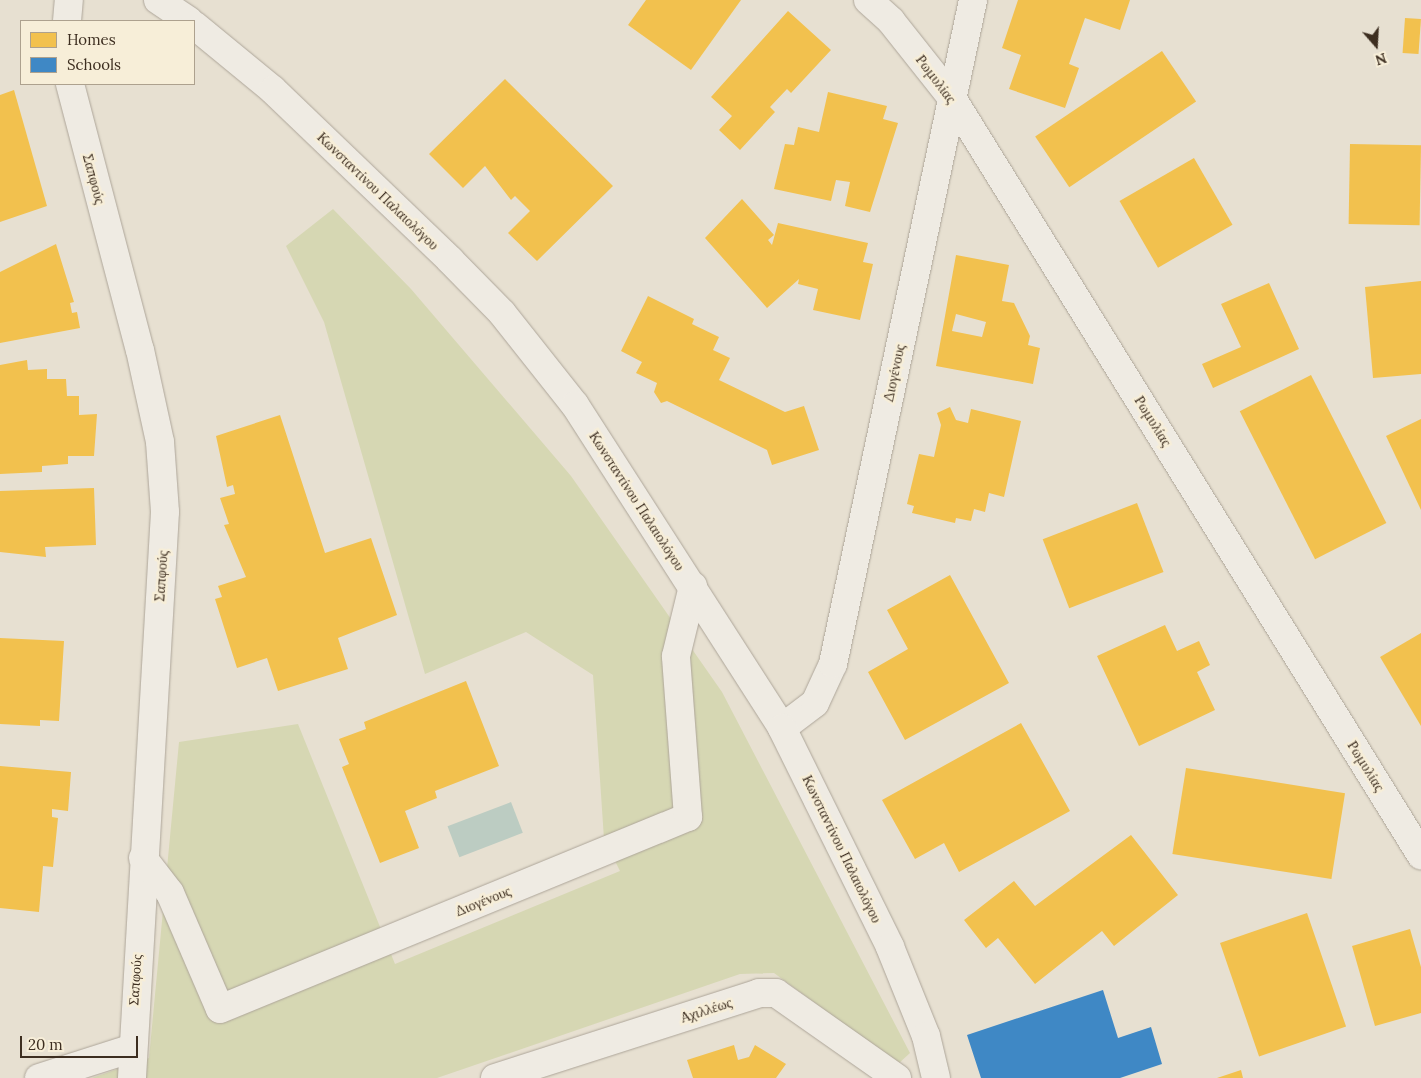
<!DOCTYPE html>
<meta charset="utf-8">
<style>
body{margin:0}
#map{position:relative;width:1421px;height:1078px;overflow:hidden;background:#e7e0d1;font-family:Lora,serif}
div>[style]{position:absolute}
.green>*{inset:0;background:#d6d7b3}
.water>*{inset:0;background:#bcccc2;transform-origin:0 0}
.homes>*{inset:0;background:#f2c14e;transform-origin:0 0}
.schools>*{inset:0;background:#3f88c5}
.roads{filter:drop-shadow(0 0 1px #ada599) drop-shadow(0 0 1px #ada599)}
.street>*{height:28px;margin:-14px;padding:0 14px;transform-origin:14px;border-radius:14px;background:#efebe3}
.secondary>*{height:28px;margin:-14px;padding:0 14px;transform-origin:14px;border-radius:14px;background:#efebe3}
span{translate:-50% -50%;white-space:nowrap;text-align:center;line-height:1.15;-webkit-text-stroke:5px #f7eed8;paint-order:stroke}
.street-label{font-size:14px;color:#3d2e20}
.legend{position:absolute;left:20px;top:20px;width:175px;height:65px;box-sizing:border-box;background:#f7eed8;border:1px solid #ada18e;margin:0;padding:6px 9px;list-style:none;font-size:15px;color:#3d2e20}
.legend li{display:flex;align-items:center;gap:10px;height:25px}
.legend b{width:25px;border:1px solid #ada18e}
.north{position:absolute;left:1351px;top:20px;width:50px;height:50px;-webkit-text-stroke:4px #f7eed8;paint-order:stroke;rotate:161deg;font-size:14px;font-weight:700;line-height:20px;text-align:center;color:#3d2e20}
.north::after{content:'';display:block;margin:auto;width:18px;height:22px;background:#3d2e20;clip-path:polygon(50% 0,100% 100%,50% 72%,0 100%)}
.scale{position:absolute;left:20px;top:1036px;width:118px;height:22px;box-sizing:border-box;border:2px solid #3d2e20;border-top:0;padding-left:6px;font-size:15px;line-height:18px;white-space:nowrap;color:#3d2e20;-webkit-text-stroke:4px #f7eed8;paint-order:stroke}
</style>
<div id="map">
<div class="green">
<i style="clip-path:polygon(333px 209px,411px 289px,571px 476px,722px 692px,910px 1053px,898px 1064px,774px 973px,740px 974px,437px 1078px,92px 1078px,149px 1058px,179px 742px,298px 724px,395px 964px,620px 871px,604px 839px,593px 675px,526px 632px,425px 674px,324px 322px,286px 246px)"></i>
</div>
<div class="water">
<i style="left:511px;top:802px;width:33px;height:68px;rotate:69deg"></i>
</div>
<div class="homes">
<i style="clip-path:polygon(646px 0,741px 0,691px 70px,628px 25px)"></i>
<i style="clip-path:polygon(1018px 0,1130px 0,1120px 30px,1085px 18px,1069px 64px,1079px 68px,1065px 108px,1009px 89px,1021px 55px,1002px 48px)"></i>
<i style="clip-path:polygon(788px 11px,831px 50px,791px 93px,787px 89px,770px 107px,775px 112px,740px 150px,719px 130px,732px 116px,711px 97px)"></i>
<i style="left:1405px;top:18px;width:16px;height:35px;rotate:4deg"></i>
<i style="left:1162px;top:51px;width:61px;height:153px;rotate:56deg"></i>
<i style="clip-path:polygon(505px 79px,613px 186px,537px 261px,508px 233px,530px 211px,515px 196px,511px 200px,485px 166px,463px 188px,429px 154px)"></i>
<i style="clip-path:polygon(14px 90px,47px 206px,0 222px,0 95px)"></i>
<i style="clip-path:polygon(828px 92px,887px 106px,883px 119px,898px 123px,870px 212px,845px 206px,850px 182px,836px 180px,831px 201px,774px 189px,785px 144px,794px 145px,798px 127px,819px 132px)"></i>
<i style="left:1350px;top:144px;width:71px;height:80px;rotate:1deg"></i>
<i style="left:1194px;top:158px;width:77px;height:86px;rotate:60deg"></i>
<i style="clip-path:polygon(742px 199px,774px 235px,768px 240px,772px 245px,778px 223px,868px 243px,863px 262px,873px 264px,860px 320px,813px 310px,818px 289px,798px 284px,799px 279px,767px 308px,705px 238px)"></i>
<i style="clip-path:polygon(56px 244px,74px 302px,70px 303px,72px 313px,77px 312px,80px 328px,0 343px,0 272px)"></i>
<i style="clip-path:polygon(evenodd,956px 255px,1009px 265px,1002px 301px,1014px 303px,1030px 336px,1028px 345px,1040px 348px,1033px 384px,936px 366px,956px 255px,956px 314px,986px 322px,982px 337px,952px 331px,956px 314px)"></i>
<i style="clip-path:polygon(1421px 281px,1421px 374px,1373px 378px,1365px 287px)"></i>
<i style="clip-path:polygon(1269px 283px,1299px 349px,1213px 388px,1202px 364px,1241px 347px,1221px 304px)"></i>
<i style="clip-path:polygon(648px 296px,694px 319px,692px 324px,719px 337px,713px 350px,730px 358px,719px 380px,785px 412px,804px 406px,819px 450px,772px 465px,767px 450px,667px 401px,661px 403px,654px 392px,657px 383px,636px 373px,642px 362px,621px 351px)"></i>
<i style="clip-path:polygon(27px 360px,28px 370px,47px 369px,47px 379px,66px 379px,67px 396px,79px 396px,79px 415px,97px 414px,94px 456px,68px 456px,68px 464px,42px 466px,42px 472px,0 474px,0 365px)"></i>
<i style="left:1311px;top:375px;width:166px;height:80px;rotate:63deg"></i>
<i style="clip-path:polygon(950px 407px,956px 420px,968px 423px,971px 409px,1021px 421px,1004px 497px,989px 493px,985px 512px,974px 509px,971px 521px,956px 518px,955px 523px,912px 513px,914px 506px,907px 504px,919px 454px,934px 457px,941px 425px,937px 413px)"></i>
<i style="clip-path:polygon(280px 415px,325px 553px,371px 538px,397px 615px,338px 638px,348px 669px,278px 691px,267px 658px,237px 668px,215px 599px,222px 597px,218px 586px,246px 577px,224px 525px,229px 524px,220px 498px,235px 494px,233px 485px,227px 487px,216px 436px)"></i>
<i style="clip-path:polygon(1421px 419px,1421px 510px,1386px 436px)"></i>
<i style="clip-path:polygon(94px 488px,96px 545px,45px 547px,46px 557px,0 552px,0 491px)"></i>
<i style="left:1137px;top:503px;width:74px;height:101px;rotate:69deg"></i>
<i style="clip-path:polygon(950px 575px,1009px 683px,905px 740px,868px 672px,908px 649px,887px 610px)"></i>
<i style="clip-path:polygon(1165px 625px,1177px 651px,1199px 641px,1210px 665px,1197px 672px,1215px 710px,1139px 746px,1097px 656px)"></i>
<i style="clip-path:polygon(1421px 633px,1421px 726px,1380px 657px)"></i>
<i style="clip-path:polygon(0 638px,64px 641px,59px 721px,40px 720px,40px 726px,0 724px)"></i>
<i style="clip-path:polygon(466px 681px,499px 766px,435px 791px,437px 798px,405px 811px,419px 848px,380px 863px,342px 767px,349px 764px,339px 739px,366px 729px,364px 722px)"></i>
<i style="clip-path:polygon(1021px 723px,1070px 811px,959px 872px,944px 843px,915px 859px,882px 800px)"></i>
<i style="clip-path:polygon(0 766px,71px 772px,68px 811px,52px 809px,52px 817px,58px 818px,53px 867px,43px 866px,39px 912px,0 908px)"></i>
<i style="left:1186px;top:768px;width:161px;height:87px;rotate:9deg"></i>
<i style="clip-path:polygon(1131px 835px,1178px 895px,1114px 946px,1102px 931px,1035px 984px,998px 938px,986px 948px,964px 920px,1014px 881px,1035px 906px)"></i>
<i style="left:1307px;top:913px;width:120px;height:92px;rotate:71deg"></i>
<i style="clip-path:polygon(1410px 929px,1421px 967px,1421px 1013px,1375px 1026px,1352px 946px)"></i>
<i style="clip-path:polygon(734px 1045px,738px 1060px,749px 1057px,755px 1045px,786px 1064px,776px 1078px,693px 1078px,687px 1060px)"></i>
<i style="clip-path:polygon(1241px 1070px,1243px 1078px,1217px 1078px)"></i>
</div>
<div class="schools">
<i style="clip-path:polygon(1103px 990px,1118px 1038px,1151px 1027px,1162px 1064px,1120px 1078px,981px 1078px,967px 1035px)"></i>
</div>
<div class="roads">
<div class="street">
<i style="left:868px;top:0;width:31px;rotate:42deg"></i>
<i style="left:891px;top:21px;width:98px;rotate:51.6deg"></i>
<i style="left:952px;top:98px;width:891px;rotate:58.22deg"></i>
<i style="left:67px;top:21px;width:21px;rotate:-85deg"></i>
<i style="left:70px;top:84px;width:275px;rotate:75.3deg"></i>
<i style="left:140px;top:350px;width:94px;rotate:77.7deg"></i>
<i style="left:160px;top:442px;width:70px;rotate:85.9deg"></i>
<i style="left:165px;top:512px;width:567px;rotate:93.34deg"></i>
<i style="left:782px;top:728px;width:41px;rotate:-37.1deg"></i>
<i style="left:815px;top:703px;width:43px;rotate:-65.2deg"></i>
<i style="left:833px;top:664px;width:679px;rotate:-78.09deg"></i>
<i style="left:143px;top:858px;width:44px;rotate:52.4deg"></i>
<i style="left:170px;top:893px;width:126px;rotate:66.7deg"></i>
<i style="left:220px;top:1009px;width:506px;rotate:-22.31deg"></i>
<i style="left:688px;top:817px;width:161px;rotate:-94.3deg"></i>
<i style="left:676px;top:656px;width:72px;rotate:-76.3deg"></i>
<i style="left:39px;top:1078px;width:96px;rotate:-17.7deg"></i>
<i style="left:495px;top:1078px;width:277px;rotate:-17.8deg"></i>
<i style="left:759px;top:993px;width:17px"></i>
<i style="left:776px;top:993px;width:148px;rotate:35.1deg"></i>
</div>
<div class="secondary">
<i style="left:158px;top:0;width:37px;rotate:34deg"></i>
<i style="left:194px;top:25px;width:102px;rotate:39.4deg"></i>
<i style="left:273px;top:90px;width:245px;rotate:43.8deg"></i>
<i style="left:450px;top:260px;width:74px;rotate:45.5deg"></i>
<i style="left:502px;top:313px;width:117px;rotate:51.6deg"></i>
<i style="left:575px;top:405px;width:384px;rotate:57.3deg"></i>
<i style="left:782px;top:728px;width:244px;rotate:63.7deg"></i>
<i style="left:890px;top:947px;width:96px;rotate:68deg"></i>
<i style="left:926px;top:1036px;width:43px;rotate:76.6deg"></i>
</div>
</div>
<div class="street-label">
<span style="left:936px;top:79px;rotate:53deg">Ρωμυλίας</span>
<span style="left:94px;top:179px;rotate:75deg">Σαπφούς</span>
<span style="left:378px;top:191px;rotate:44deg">Κωνσταντίνου Παλαιολόγου</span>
<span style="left:894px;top:373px;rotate:-78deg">Διογένους</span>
<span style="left:1153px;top:421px;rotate:58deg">Ρωμυλίας</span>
<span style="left:637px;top:501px;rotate:57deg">Κωνσταντίνου Παλαιολόγου</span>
<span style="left:161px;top:576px;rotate:-86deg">Σαπφούς</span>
<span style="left:1366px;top:766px;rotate:58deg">Ρωμυλίας</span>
<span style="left:842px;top:849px;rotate:64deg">Κωνσταντίνου Παλαιολόγου</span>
<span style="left:483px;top:901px;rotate:-22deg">Διογένους</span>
<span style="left:135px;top:980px;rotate:-86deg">Σαπφούς</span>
<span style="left:706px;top:1010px;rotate:-18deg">Αχιλλέως</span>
</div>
<ul class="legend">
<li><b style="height:14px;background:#f2c14e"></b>Homes</li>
<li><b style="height:14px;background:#3f88c5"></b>Schools</li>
</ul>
<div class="north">N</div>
<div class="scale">20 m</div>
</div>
